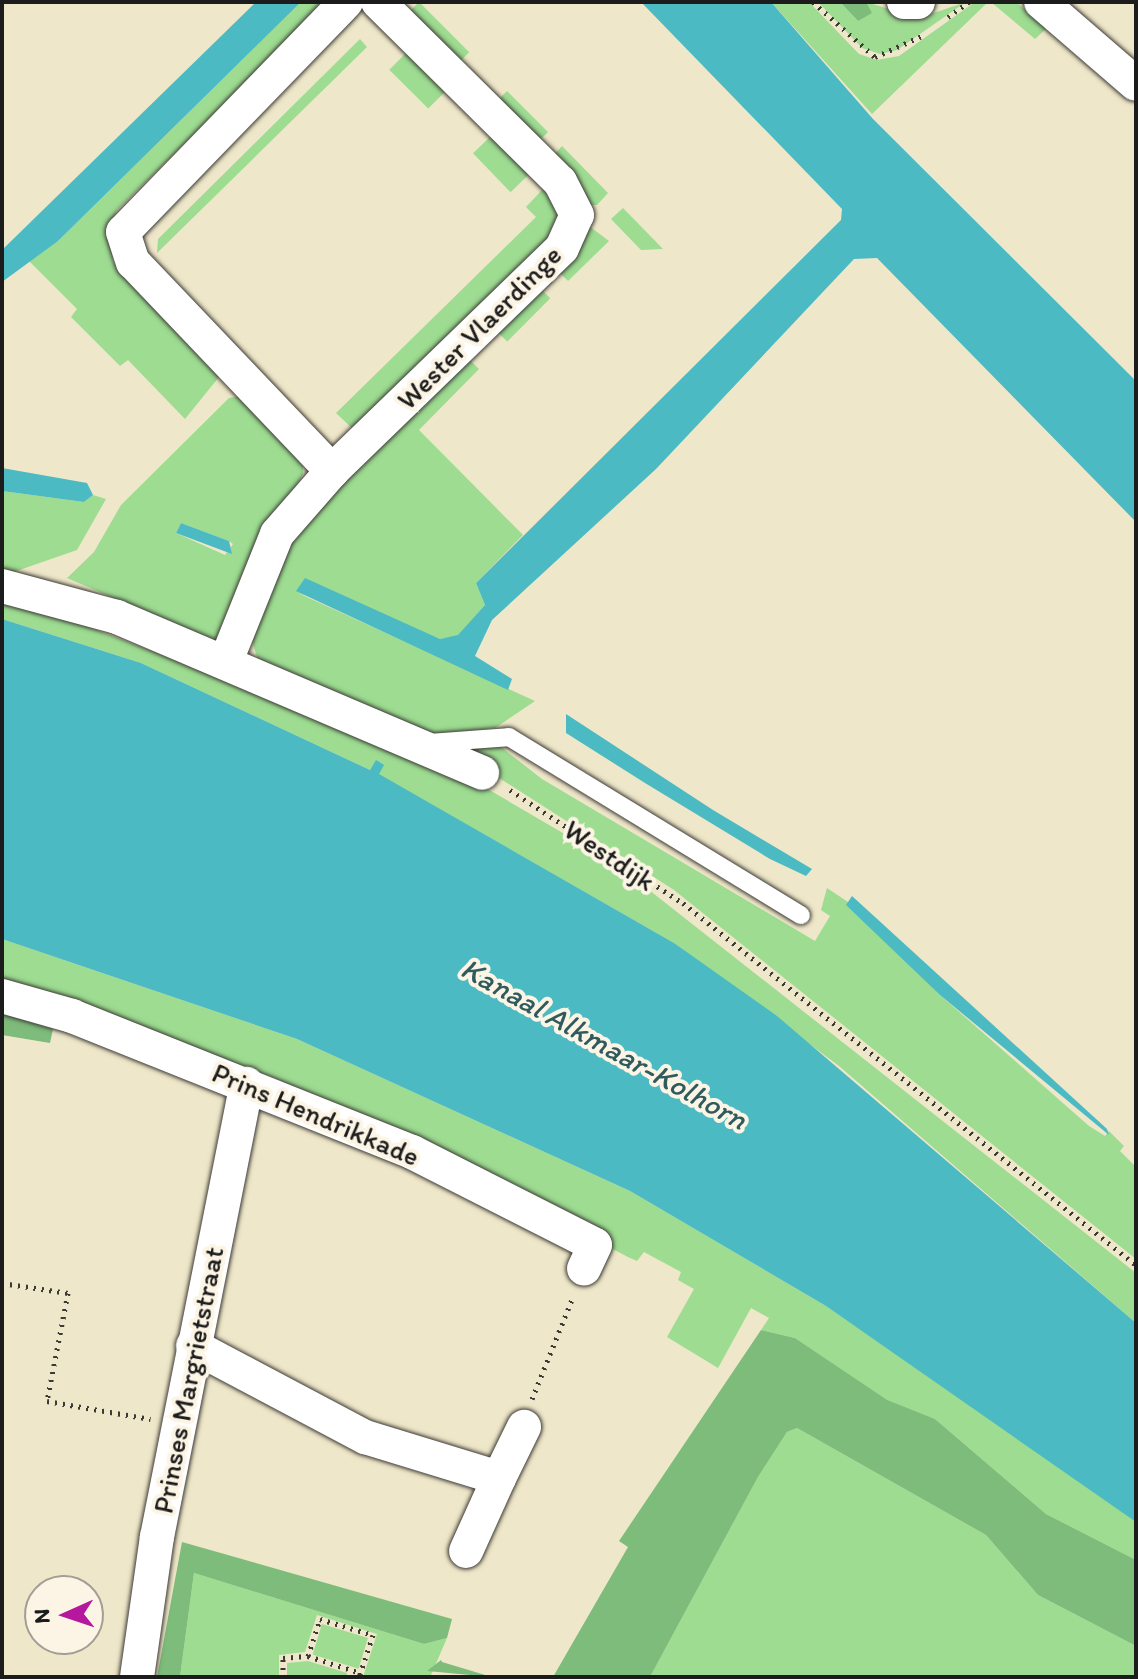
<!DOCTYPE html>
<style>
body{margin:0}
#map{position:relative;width:1138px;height:1679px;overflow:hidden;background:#efe7c9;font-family:Itim,sans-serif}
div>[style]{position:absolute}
.green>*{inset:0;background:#9ddc91;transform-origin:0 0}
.forest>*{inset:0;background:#7ebc7b}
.water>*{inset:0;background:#4bbac3}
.path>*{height:5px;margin-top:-2.5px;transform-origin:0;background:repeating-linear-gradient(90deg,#3c3a36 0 2px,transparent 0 8px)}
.roads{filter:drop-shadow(0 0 2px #3c3a36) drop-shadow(0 0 2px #3c3a36)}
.service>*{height:18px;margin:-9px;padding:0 9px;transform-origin:9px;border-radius:9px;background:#fff}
.minor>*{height:34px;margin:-17px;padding:0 17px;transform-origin:17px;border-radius:17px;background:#fff}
span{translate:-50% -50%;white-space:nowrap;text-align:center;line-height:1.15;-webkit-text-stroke:8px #fcf5e5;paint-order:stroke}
.street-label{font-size:28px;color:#1c1c1c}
.water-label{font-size:30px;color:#2f5b5f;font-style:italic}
.frame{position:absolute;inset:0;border:4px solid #1c1c1c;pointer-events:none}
.north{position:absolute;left:24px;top:1575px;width:80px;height:80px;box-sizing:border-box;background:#fcf5e5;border:2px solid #a29e95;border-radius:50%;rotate:267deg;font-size:22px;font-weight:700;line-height:32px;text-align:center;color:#1c1c1c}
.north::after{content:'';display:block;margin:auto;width:28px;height:36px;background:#b5179e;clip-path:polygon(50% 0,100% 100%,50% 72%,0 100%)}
</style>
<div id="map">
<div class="green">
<i style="clip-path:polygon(301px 2px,328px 2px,117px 210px,110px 226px,113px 262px,219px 377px,185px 419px,128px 360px,120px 366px,71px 317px,77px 309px,26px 258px,58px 241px)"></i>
<i style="left:419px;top:2px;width:71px;height:16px;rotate:45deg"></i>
<i style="clip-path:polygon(771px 2px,809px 2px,859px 54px,877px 60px,899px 56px,975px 2px,988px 2px,872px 114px)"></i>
<i style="clip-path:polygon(818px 2px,840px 2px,858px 21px,866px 2px,919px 18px,966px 2px,897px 50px,880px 54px,862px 48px)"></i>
<i style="clip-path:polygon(991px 2px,1016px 2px,1047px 28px,1035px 39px)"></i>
<i style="clip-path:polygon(360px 39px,367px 47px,157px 253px,158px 239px)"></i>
<i style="left:407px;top:52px;width:55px;height:25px;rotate:45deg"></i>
<i style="left:507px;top:91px;width:58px;height:16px;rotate:45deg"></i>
<i style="left:491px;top:136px;width:54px;height:25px;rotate:46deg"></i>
<i style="clip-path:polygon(562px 146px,608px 193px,597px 205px,588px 205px,551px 158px)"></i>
<i style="clip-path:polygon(543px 189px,560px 210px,555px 233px,355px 431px,336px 413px,536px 217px,526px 207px)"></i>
<i style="clip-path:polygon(623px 208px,663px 249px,641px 250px,611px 219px)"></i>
<i style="clip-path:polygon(589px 226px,609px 241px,568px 281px,556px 269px)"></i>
<i style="left:539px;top:287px;width:16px;height:61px;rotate:45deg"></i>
<i style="clip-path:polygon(467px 357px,479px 369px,419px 430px,523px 535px,476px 583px,485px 605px,458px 636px,440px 639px,298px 593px,535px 701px,495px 728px,428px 735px,259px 662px,251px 639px,295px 531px)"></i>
<i style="clip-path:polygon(evenodd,241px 396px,303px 462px,303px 474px,219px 643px,67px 578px,94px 552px,121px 505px,229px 398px,241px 396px,181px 523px,229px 541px,233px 544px,225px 555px,176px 533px,181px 523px)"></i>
<i style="clip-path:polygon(2px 491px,84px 502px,93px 495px,106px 499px,77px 550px,2px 576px)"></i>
<i style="clip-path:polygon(2px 594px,438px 760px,616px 864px,1136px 1273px,1136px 1323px,839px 1066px,674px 943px,378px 774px,376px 761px,370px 770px,141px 663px,2px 619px)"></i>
<i style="clip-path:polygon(501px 747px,542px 779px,815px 941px,830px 916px,821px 910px,827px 888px,848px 902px,940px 995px,1089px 1126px,1105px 1136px,1109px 1131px,1124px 1146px,1120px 1151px,1136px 1167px,1136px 1259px,674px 890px,454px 749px)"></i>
<i style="clip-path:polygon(2px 939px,297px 1039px,630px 1191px,826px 1306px,1105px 1497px,1136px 1522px,1136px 1560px,1046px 1514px,935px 1419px,887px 1401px,795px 1338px,761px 1330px,769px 1318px,751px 1308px,718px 1368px,667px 1337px,694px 1289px,678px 1280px,681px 1272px,644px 1252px,637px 1261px,628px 1257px,605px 1245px,609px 1235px,562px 1210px,275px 1078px,2px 983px)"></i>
<i style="clip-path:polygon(797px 1428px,986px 1535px,1038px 1595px,1136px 1646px,1136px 1677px,650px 1677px,758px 1477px,787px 1432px)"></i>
<i style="clip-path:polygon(194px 1573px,424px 1644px,447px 1638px,431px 1675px,439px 1677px,363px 1677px,377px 1634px,317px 1615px,305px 1652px,279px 1655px,279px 1677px,180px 1677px)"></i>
<i style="left:322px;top:1624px;width:48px;height:32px;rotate:17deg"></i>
<i style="clip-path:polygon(308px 1661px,347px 1673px,347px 1677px,287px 1677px,287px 1663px)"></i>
</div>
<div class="forest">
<i style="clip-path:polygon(840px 2px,866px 2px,872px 13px,858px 21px)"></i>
<i style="clip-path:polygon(2px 1013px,53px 1029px,50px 1043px,2px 1035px)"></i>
<i style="clip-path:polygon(761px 1330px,795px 1338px,887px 1400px,935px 1419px,1046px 1514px,1136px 1560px,1136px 1646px,1038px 1595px,986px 1535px,797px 1428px,787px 1432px,758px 1477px,650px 1677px,553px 1677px,628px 1547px,619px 1541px)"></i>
<i style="clip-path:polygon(182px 1542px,452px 1619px,447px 1638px,424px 1644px,194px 1573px,180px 1677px,157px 1677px)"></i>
<i style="clip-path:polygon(441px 1660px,442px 1662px,492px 1677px,427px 1671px)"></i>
</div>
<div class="water">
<i style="clip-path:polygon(256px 2px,301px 2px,58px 241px,2px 282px,2px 250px)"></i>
<i style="clip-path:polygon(641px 2px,771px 2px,873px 119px,1136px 381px,1136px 522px,877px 258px,854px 259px,656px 469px,492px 620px,475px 656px,512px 679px,508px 690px,296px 591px,305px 578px,440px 639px,458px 635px,485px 605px,476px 583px,841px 220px,842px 209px)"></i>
<i style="clip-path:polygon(2px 468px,87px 483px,93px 495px,84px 502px,2px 491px)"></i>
<i style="clip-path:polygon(181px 523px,229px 541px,232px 554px,176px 533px)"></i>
<i style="clip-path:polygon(2px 619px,141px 663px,370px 770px,376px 760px,384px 765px,379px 774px,674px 943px,777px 1016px,1136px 1323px,1136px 1522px,826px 1306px,630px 1191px,297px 1039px,2px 939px)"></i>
<i style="clip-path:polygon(566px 714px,713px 810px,812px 869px,806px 876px,770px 859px,645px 783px,566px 733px)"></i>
<i style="clip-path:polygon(852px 896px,1107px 1129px,1109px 1135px,940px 995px,846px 905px)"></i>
</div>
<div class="path">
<i style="left:813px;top:2px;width:83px;rotate:41.6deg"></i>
<i style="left:875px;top:57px;width:54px;rotate:-24.2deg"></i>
<i style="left:948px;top:17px;width:26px;rotate:-36deg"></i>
<i style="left:510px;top:790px;width:207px;rotate:33.2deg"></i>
<i style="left:683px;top:903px;width:580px;rotate:38.63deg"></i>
<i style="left:2px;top:1283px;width:67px;rotate:8.6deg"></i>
<i style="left:68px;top:1293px;width:110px;rotate:101deg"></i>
<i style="left:47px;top:1401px;width:105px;rotate:9.9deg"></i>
<i style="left:532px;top:1399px;width:110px;rotate:-68.1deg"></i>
<i style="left:308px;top:1656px;width:56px;rotate:17.8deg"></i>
<i style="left:283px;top:1677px;width:19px;rotate:-90deg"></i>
<i style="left:283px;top:1658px;width:25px;rotate:-5deg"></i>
<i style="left:308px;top:1656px;width:39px;rotate:-72deg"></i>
<i style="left:320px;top:1619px;width:55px;rotate:16.8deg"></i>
<i style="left:373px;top:1635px;width:44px;rotate:108.4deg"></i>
</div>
<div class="roads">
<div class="service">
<i style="left:428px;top:743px;width:81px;rotate:-4.2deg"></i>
<i style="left:509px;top:737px;width:342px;rotate:31.4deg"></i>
</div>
<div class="minor">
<i style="left:346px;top:2px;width:320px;rotate:134.1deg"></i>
<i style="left:123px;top:232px;width:32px;rotate:72deg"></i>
<i style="left:133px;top:262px;width:289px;rotate:46.4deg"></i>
<i style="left:332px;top:471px;width:320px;rotate:-44.1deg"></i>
<i style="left:562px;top:248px;width:36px;rotate:-66deg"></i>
<i style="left:577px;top:215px;width:37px;rotate:-117deg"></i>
<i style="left:560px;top:182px;width:256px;rotate:-135.3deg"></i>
<i style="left:904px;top:2px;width:14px"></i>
<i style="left:1041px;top:2px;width:125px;rotate:40.8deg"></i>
<i style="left:2px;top:586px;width:119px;rotate:15.1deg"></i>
<i style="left:117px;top:617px;width:397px;rotate:23.1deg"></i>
<i style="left:226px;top:661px;width:137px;rotate:-68.1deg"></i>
<i style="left:277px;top:534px;width:84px;rotate:-48.9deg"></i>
<i style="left:2px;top:996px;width:73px;rotate:15.9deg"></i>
<i style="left:72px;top:1016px;width:366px;rotate:21.8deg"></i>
<i style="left:412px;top:1152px;width:205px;rotate:26.9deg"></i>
<i style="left:595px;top:1245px;width:26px;rotate:115deg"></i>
<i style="left:193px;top:1346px;width:195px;rotate:27.9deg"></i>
<i style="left:365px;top:1437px;width:140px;rotate:17deg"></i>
<i style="left:499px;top:1478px;width:80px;rotate:114.3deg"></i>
<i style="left:499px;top:1478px;width:57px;rotate:-63.9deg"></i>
<i style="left:137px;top:1677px;width:141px;rotate:-81.9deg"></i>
<i style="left:157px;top:1537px;width:462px;rotate:-78.8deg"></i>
</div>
</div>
<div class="street-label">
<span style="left:479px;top:327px;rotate:-45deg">Wester Vlaerdinge</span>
<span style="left:610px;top:855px;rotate:34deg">Westdijk</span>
<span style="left:316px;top:1114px;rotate:23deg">Prins Hendrikkade</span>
<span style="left:188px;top:1380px;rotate:-79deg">Prinses Margrietstraat</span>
</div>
<div class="water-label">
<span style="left:604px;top:1044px;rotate:29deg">Kanaal Alkmaar-Kolhorn</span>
</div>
<div class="frame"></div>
<div class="north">N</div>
</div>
